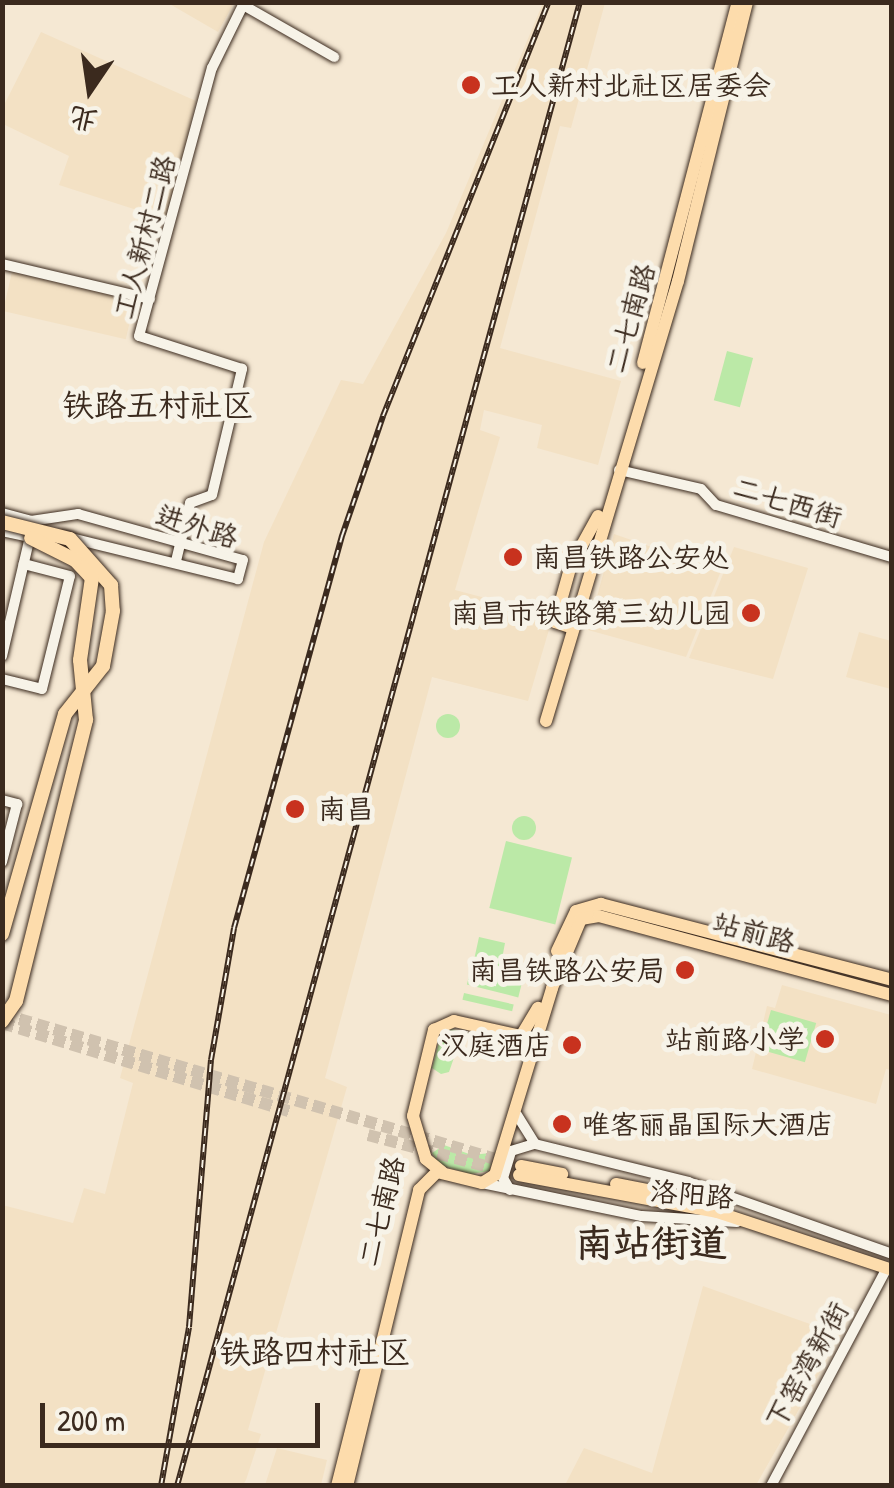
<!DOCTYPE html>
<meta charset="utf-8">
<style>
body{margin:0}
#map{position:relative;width:894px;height:1488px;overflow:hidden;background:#f5e8d3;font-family:"Patrick Hand","LXGW WenKai TC",sans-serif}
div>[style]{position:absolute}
.built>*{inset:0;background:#f3e1c4;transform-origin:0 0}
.green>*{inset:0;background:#bbe9a7;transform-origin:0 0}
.round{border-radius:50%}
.major-tunnel>*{height:12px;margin-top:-6px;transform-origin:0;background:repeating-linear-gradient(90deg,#d0c2af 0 12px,transparent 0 18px)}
.roads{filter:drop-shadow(0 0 2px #3b2a1e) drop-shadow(0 0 2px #3b2a1e)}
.minor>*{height:10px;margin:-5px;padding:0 5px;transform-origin:5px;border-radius:5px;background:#f7f3e8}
.major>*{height:12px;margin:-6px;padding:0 6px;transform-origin:6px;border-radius:6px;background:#fddcac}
.rail>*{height:6px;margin-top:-3px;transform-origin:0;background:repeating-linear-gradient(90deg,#f7f3e8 0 8px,#3b2a1e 0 16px);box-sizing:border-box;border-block:2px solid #3b2a1e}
.bridges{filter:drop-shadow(0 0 2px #3b2a1e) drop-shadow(0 0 2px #3b2a1e)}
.highway-bridge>*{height:14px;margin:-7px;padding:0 7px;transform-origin:7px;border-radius:7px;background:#fddcac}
.dots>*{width:28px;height:28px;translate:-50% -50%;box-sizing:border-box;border:5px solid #f7f3e8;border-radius:50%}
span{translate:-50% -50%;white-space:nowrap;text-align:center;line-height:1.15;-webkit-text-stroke:10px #f7f3e8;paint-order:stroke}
.poi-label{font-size:28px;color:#3b2a1e}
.left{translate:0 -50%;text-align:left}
.right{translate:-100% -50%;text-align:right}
.street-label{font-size:28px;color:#3b2a1e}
.quarter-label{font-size:32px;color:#3b2a1e}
.district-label{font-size:38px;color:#3b2a1e;font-weight:700}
.frame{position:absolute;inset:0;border:5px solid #3b2a1e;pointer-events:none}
.north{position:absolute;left:40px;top:40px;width:100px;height:100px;-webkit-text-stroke:8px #f7f3e8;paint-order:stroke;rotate:193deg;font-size:28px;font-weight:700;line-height:40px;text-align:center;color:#3b2a1e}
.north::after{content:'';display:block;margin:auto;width:35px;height:45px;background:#3b2a1e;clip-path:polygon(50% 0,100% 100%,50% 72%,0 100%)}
.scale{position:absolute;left:40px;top:1403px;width:280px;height:45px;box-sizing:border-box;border:5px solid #3b2a1e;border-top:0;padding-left:12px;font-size:30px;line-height:35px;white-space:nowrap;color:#3b2a1e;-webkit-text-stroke:8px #f7f3e8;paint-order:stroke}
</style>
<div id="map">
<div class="built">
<i style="clip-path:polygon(168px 3px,234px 3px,218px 32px)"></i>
<i style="clip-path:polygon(543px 3px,605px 3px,571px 128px,560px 126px,500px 348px,621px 381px,598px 465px,537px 448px,542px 425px,484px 410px,480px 430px,500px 437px,455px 590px,553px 616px,528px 701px,432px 677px,325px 1078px,347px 1087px,248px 1430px,261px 1434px,246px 1480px,243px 1485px,3px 1485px,2px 1205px,73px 1223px,84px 1188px,105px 1194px,133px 1083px,120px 1078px,264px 542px,341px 380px,363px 384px,446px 233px)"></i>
<i style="clip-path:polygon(41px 32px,196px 101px,168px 220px,59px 185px,69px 156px,3px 124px,2px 109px)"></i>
<i style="left:12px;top:272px;width:126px;height:40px;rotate:13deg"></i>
<i style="clip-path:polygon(614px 534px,721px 571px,686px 657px,588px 630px)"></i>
<i style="clip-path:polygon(734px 547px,808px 568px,773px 679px,689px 658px)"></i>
<i style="clip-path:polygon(859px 632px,891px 641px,891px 689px,846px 677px)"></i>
<i style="clip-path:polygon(782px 985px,891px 1015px,891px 1070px,886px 1069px,876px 1104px,752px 1069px,767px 1006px,775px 1008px)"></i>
<i style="clip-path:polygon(703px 1286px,841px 1335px,756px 1485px,565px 1485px,584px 1448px,652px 1473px)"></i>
<i style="clip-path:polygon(277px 1448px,327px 1460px,321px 1485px,265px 1485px)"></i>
</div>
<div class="green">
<i style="left:727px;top:351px;width:27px;height:51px;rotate:15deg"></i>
<i class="round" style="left:436px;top:714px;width:24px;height:24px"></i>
<i class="round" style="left:512px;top:816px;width:24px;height:24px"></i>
<i style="left:506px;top:841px;width:68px;height:69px;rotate:14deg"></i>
<i style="clip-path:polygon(479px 937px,505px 943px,502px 959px,525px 965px,522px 973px,474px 960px)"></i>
<i style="left:470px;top:972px;width:53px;height:13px;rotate:14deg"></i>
<i style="left:464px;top:993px;width:51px;height:7px;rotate:13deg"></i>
<i style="left:771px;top:1010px;width:47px;height:41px;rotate:16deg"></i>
<i style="clip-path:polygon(451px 1029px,473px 1034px,458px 1046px,449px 1072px,441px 1074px,432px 1068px,440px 1038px)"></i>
<i style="clip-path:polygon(444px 1145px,472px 1155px,499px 1152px,495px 1170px,471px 1174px,440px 1165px,432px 1153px)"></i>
</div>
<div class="major-tunnel">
<i style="left:2px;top:1014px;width:528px;rotate:16.38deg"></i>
<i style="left:2px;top:1023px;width:303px;rotate:17.1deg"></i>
<i style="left:368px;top:1135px;width:156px;rotate:14.8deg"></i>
</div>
<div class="roads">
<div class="minor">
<i style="left:2px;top:264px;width:152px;rotate:13.3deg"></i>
<i style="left:619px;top:470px;width:84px;rotate:13deg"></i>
<i style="left:701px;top:489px;width:22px;rotate:47deg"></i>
<i style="left:716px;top:505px;width:184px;rotate:16.5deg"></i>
<i style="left:2px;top:513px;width:30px;rotate:15deg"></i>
<i style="left:31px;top:521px;width:48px;rotate:-8.5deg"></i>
<i style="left:78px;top:514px;width:171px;rotate:15.6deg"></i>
<i style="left:243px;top:560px;width:20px;rotate:105deg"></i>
<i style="left:238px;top:579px;width:180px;rotate:-166.2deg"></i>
<i style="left:2px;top:531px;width:35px;rotate:12deg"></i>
<i style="left:176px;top:561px;width:60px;rotate:-76.4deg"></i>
<i style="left:190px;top:503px;width:23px;rotate:-20deg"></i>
<i style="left:212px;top:495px;width:130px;rotate:-76.6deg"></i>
<i style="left:242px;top:369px;width:108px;rotate:-162.2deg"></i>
<i style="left:139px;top:336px;width:278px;rotate:-74.8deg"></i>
<i style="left:212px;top:68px;width:70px;rotate:-63.8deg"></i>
<i style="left:243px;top:5px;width:105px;rotate:29.7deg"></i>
<i style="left:2px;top:656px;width:127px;rotate:-76.8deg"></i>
<i style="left:2px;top:679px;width:41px;rotate:14deg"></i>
<i style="left:42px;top:689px;width:116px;rotate:-76.1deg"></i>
<i style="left:70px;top:576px;width:48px;rotate:-165.4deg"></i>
<i style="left:2px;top:800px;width:16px;rotate:15deg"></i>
<i style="left:17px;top:804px;width:60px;rotate:104.5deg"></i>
<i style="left:517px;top:1115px;width:34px;rotate:58deg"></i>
<i style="left:535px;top:1144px;width:158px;rotate:13.9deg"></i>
<i style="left:688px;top:1182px;width:216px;rotate:19.4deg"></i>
<i style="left:482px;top:1183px;width:163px;rotate:11.7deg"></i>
<i style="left:642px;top:1216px;width:95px;rotate:3.6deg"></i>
<i style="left:510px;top:1190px;width:14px;rotate:-120deg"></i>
<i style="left:503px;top:1178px;width:28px;rotate:-73deg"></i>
<i style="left:511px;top:1151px;width:24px;rotate:-17deg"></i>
<i style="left:771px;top:1486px;width:247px;rotate:-62deg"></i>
</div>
<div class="major">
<i style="left:643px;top:363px;width:373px;rotate:-75.3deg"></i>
<i style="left:573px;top:628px;width:19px;rotate:-162deg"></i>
<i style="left:555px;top:622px;width:59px;rotate:-74.3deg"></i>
<i style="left:571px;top:565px;width:56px;rotate:-61.1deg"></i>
<i style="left:546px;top:721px;width:459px;rotate:-73.3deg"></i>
<i style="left:678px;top:281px;width:287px;rotate:-76.1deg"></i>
<i style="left:557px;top:951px;width:44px;rotate:-64.6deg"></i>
<i style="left:576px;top:911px;width:26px;rotate:-16deg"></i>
<i style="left:601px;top:904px;width:301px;rotate:14.6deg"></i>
<i style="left:521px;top:1166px;width:42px;rotate:11deg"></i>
<i style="left:442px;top:1172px;width:21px;rotate:-141deg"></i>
<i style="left:426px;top:1159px;width:45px;rotate:-106.8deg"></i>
<i style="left:413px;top:1116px;width:89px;rotate:-76.3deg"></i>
<i style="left:434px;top:1030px;width:22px;rotate:-24deg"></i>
<i style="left:454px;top:1021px;width:69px;rotate:12.6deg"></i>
<i style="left:521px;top:1036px;width:33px;rotate:-59deg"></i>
<i style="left:519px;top:1175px;width:201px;rotate:10.6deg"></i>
<i style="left:717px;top:1212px;width:184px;rotate:18.3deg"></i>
<i style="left:616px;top:1184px;width:85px;rotate:10.9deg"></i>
<i style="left:337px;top:1486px;width:138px;rotate:-75.8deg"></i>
<i style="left:347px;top:1486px;width:305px;rotate:-76.3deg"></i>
<i style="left:419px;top:1190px;width:25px;rotate:-45deg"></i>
<i style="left:437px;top:1172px;width:46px;rotate:13.7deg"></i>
<i style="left:482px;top:1183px;width:15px;rotate:-32deg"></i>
<i style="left:495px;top:1175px;width:195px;rotate:-73deg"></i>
<i style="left:552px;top:988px;width:75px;rotate:-67.2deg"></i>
<i style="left:581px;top:919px;width:18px;rotate:-9deg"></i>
<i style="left:599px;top:916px;width:303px;rotate:15.1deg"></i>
</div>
</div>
<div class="rail">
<i style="left:161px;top:1486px;width:161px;rotate:-80deg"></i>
<i style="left:189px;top:1327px;width:268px;rotate:-85.3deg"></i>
<i style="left:211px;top:1060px;width:134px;rotate:-80.1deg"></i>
<i style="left:234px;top:928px;width:407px;rotate:-74.6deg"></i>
<i style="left:342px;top:536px;width:127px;rotate:-71.1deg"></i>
<i style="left:383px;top:416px;width:446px;rotate:-68.2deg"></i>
<i style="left:177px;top:1486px;width:1538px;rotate:-74.81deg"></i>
</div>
<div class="bridges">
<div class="highway-bridge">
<i style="left:2px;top:522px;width:70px;rotate:14deg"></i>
<i style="left:70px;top:539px;width:62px;rotate:48.3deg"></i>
<i style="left:111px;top:585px;width:26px;rotate:86deg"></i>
<i style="left:113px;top:611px;width:56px;rotate:100.3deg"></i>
<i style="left:103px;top:666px;width:61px;rotate:128.4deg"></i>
<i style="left:65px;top:714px;width:229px;rotate:106deg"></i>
<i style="left:2px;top:1021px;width:24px;rotate:-55deg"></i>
<i style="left:16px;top:1001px;width:290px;rotate:-76deg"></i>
<i style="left:86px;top:720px;width:60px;rotate:-95.7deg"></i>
<i style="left:80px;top:660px;width:83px;rotate:-81.7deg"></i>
<i style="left:92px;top:578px;width:25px;rotate:-133deg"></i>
<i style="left:75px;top:560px;width:49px;rotate:-153.4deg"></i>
</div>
</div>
<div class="dots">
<i style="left:471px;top:85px;background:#c8321e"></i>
<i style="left:513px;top:557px;background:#c8321e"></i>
<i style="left:751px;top:613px;background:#c8321e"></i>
<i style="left:295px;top:809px;background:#c8321e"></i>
<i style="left:685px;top:970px;background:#c8321e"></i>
<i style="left:825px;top:1039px;background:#c8321e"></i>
<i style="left:572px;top:1045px;background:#c8321e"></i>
<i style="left:562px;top:1124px;background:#c8321e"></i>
</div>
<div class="poi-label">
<span class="left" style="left:491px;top:85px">工人新村北社区居委会</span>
<span class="left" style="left:533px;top:557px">南昌铁路公安处</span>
<span class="right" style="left:731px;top:613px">南昌市铁路第三幼儿园</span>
<span class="left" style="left:318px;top:809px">南昌</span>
<span class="right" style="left:665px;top:970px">南昌铁路公安局</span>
<span class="right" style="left:805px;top:1039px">站前路小学</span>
<span class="right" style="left:552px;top:1045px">汉庭酒店</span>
<span class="left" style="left:582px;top:1124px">唯客丽晶国际大酒店</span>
</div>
<div class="street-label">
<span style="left:144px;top:237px;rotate:-75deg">工人新村二路</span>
<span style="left:630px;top:318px;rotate:-74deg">二七南路</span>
<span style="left:788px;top:502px;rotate:17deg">二七西街</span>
<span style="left:197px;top:526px;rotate:17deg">进外路</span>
<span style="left:754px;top:932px;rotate:15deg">站前路</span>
<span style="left:692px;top:1194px;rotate:5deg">洛阳路</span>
<span style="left:381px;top:1211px;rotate:-76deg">二七南路</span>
<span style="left:807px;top:1365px;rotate:-61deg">下窑湾新街</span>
</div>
<div class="quarter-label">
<span style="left:158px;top:405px">铁路五村社区</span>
<span style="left:315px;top:1352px">铁路四村社区</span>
</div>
<div class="district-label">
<span style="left:651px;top:1243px">南站街道</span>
</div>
<div class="frame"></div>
<div class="north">北</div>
<div class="scale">200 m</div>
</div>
